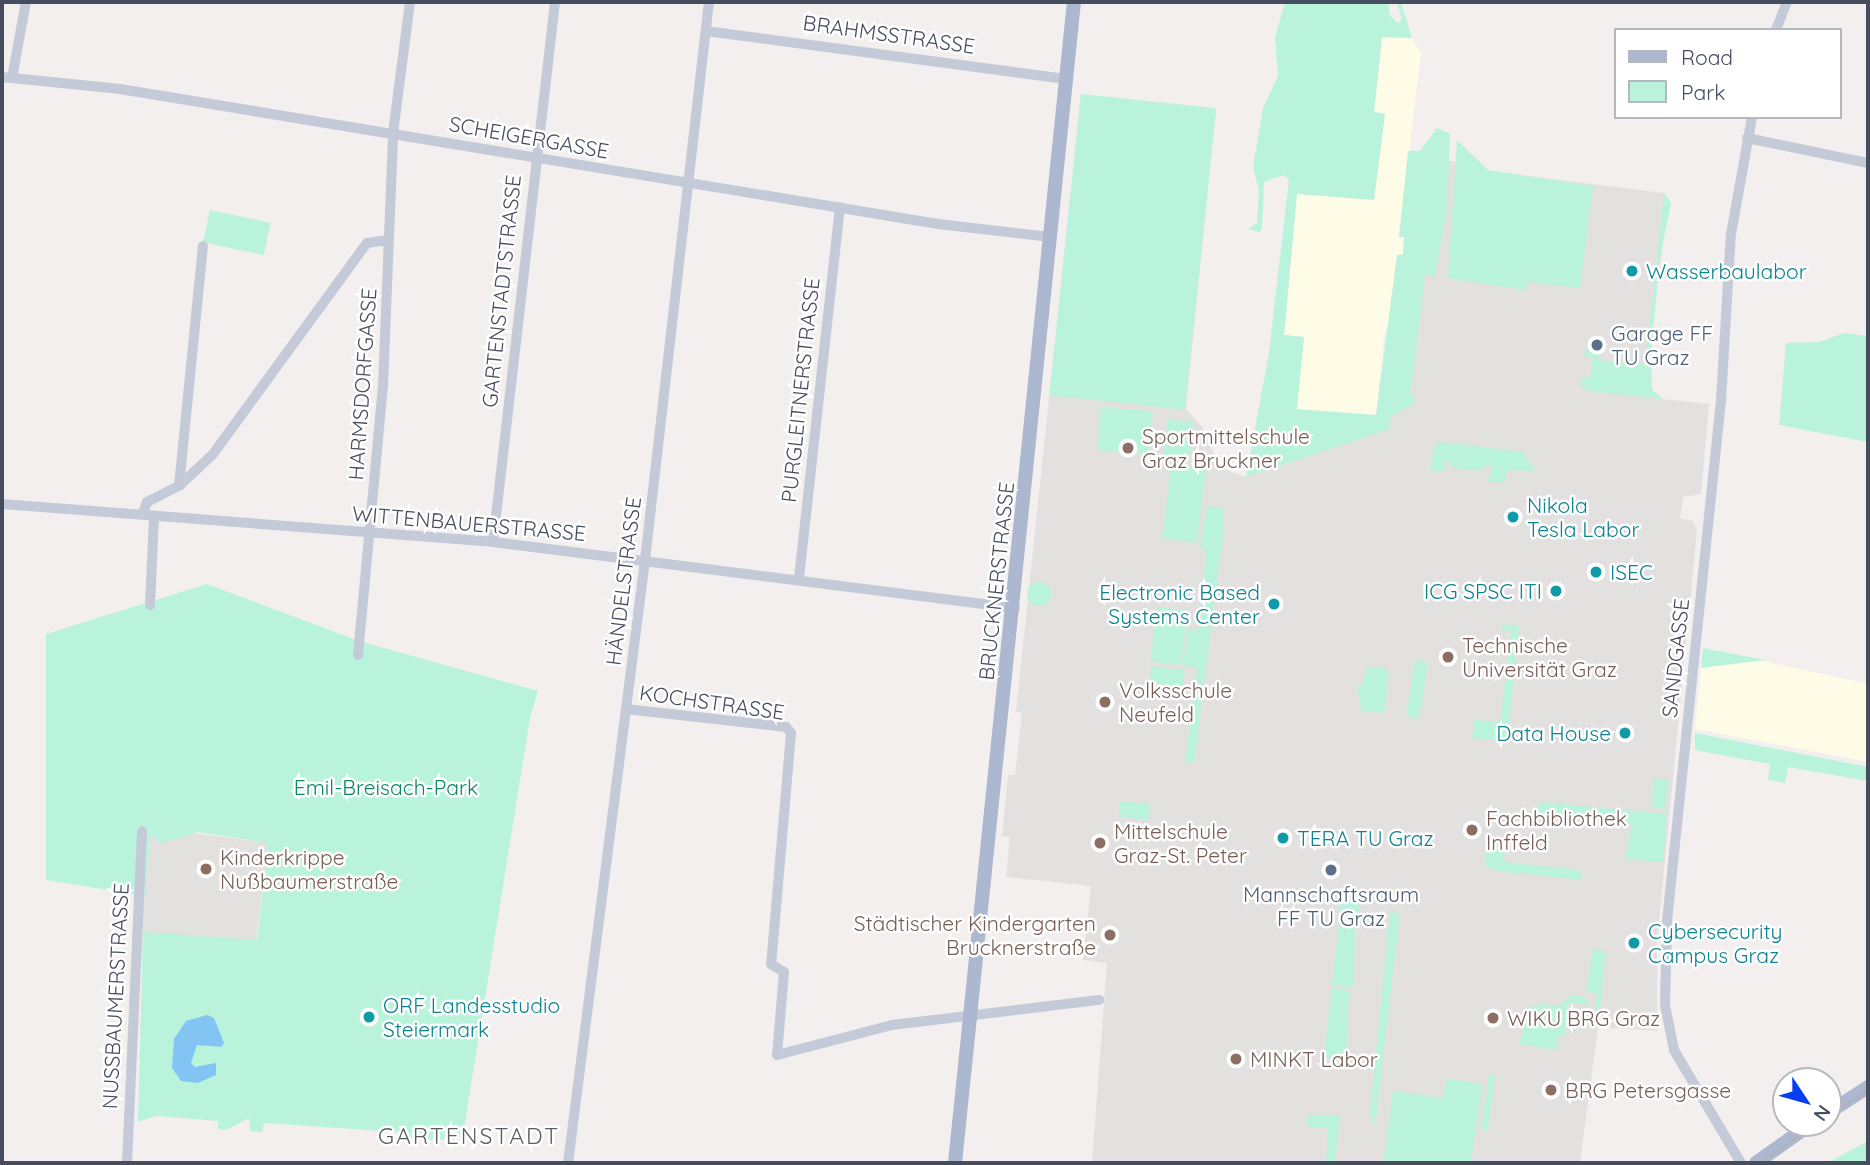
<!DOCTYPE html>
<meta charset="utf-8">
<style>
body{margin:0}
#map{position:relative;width:1870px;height:1165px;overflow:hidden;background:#f2efee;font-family:Quicksand,sans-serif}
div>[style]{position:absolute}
.commercial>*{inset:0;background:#fefce6}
.education>*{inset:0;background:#e3e0e0;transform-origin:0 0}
.green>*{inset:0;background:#b9f3db;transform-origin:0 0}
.round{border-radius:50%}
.water>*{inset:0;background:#82c5f4}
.minor>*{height:10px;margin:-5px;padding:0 5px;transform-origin:5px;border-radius:5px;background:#c4cad8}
.major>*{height:14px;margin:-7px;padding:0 7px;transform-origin:7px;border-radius:7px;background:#acb7d0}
.tram>*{height:2px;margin:-1px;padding:0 1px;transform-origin:1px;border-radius:1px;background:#b0b2ba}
.dots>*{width:19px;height:19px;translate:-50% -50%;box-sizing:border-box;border:4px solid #fff;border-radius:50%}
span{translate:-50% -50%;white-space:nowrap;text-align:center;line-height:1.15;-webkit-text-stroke:5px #fff;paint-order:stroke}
.street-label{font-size:21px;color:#454d5e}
.culture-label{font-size:21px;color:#0d838f}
.left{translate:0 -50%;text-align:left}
.right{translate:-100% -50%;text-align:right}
.service-label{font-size:21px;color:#4e5e75}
.education-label{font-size:21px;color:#785e54}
.park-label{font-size:21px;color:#0e8763}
.neighbourhood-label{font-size:23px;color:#5b5d65;letter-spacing:2px}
.frame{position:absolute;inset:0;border:4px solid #454d5e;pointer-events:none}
.legend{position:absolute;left:1614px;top:28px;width:228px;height:91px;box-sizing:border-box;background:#fff;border:2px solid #b5b8bf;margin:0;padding:9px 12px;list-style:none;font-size:21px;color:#454d5e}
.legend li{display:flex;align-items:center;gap:14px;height:35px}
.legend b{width:35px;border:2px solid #b5b8bf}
.north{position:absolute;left:1772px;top:1067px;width:70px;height:70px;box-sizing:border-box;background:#fff;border:2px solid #b5b8bf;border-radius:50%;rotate:126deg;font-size:19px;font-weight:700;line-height:28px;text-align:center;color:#454d5e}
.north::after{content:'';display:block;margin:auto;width:24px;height:32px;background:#083ef3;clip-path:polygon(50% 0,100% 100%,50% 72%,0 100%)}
</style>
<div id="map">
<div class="commercial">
<i style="clip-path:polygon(1382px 37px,1412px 38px,1421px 53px,1399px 236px,1404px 237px,1403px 254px,1390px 330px,1385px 329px,1376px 416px,1296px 409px,1304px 337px,1284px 335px,1297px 194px,1385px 114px,1374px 112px)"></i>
<i style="clip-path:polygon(1703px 648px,1868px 684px,1868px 762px,1695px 729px)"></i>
</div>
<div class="education">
<i style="clip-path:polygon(1081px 94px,1216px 109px,1186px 408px,1202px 427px,1220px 468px,1246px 477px,1389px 429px,1423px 154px,1488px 171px,1664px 193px,1668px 202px,1644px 397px,1709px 404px,1701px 494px,1683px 497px,1680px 518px,1693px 521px,1697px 530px,1657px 942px,1657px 1031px,1598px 1027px,1580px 1163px,1092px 1163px,1107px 963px,1083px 960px,1091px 886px,1006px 877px,1010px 837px,1002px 836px,1008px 775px,1015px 775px,1022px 713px,1016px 712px)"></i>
<i style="left:150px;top:828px;width:119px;height:104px;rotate:7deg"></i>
</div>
<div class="green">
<i style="clip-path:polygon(1285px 2px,1388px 2px,1390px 16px,1398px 23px,1402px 20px,1397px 2px,1401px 2px,1412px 38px,1382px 37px,1374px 112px,1385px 114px,1374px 200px,1297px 194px,1284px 335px,1304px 337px,1297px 409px,1376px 415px,1397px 255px,1403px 254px,1404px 237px,1399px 237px,1408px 151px,1420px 151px,1437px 128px,1450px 134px,1447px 208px,1435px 276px,1425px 274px,1410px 395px,1415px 396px,1413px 405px,1391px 416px,1389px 429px,1246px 477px,1269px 353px,1289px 179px,1283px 175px,1264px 182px,1262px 228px,1260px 232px,1248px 229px,1257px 223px,1259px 191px,1253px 167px,1263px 108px,1278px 76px,1275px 38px)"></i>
<i style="left:1081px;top:94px;width:136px;height:303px;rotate:6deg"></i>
<i style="clip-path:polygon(1457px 140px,1488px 170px,1593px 186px,1580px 288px,1528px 282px,1525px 290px,1448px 278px)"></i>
<i style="clip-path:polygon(1664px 193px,1671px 203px,1660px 258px,1651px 354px,1652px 389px,1662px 399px,1589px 391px,1581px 386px,1581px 378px,1590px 378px,1593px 357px,1584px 356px,1586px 348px,1599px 349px,1598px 360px,1645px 365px)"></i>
<i style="left:210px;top:210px;width:62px;height:33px;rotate:12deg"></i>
<i style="clip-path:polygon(1844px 333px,1868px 336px,1868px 442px,1779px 425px,1786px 343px,1819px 342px)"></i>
<i style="left:1101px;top:407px;width:52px;height:43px;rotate:5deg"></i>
<i style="left:1168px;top:419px;width:26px;height:37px;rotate:7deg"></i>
<i style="clip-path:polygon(1442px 442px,1523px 452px,1536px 471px,1507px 470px,1504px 483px,1488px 481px,1493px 465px,1484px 465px,1484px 471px,1452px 468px,1452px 462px,1446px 461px,1444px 472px,1430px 470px,1435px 446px)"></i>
<i style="left:1171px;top:465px;width:35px;height:74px;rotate:7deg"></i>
<i style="clip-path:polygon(1207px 506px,1224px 508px,1224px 526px,1194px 763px,1185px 762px,1197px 668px,1183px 666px,1188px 629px,1200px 630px,1206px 553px,1200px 545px)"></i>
<i class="round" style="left:1027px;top:582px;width:24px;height:24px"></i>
<i style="clip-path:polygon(207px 584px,359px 641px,538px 691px,530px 718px,463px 1135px,453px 1140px,401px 1139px,398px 1132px,264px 1123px,262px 1132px,250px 1131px,249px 1118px,226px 1130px,218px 1129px,218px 1121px,156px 1116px,138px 1122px,143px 932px,257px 940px,268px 843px,198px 832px,162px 843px,150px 835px,145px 896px,46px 880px,46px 634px)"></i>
<i style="left:1157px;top:607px;width:31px;height:55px;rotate:7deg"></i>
<i style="clip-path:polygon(1503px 624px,1519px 626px,1508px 733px,1501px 741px,1472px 738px,1474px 720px,1500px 722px,1511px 632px,1502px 631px)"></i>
<i style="clip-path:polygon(1703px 648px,1765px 660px,1701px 668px)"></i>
<i style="left:1415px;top:661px;width:13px;height:56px;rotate:9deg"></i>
<i style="left:1151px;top:666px;width:34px;height:17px;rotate:7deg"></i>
<i style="clip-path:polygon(1367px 667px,1385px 667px,1389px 672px,1384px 713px,1362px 711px,1357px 686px,1362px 686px)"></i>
<i style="clip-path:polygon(1695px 733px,1868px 767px,1868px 781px,1788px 767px,1785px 783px,1768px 780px,1770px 764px,1695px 750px)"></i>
<i style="clip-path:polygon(1669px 779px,1665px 809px,1652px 808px,1653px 780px)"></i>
<i style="left:1120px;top:801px;width:30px;height:16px;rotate:6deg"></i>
<i style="clip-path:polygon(1539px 802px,1667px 814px,1663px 862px,1625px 859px,1632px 824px,1537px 814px)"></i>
<i style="clip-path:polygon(1487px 844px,1505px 845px,1504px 862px,1580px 870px,1581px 880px,1491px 870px,1485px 864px)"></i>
<i style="left:1343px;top:886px;width:20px;height:26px;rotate:9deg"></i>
<i style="clip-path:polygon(1390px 912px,1400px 913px,1375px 1126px,1370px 1111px)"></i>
<i style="clip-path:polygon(1340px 915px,1356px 917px,1353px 988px,1332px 985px)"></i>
<i style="clip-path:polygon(1593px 950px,1606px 951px,1600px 1010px,1595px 1009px,1597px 993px,1586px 992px)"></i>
<i style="clip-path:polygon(1332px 988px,1349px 991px,1346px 1060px,1324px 1058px)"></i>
<i style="clip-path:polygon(1571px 995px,1585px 997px,1588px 1005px,1569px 1002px,1565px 1035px,1559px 1034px,1557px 1050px,1519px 1044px,1529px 1008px,1540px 1004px,1560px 1006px)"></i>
<i style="clip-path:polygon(1489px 1074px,1495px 1075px,1488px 1129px,1481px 1129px)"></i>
<i style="clip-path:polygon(1446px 1079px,1482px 1084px,1471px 1163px,1383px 1163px,1393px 1091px,1443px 1098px)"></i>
<i style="clip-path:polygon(1307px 1115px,1340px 1116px,1335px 1163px,1326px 1163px,1328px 1128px,1306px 1126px)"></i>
<i style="clip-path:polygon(1868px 1141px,1868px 1163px,1831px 1163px,1831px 1161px)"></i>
</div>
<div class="water">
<i style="clip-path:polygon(207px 1015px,214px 1018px,224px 1043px,221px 1047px,197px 1045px,191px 1063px,195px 1067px,216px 1063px,216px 1075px,198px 1083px,181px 1081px,172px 1068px,174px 1039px,186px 1021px)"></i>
</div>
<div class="minor">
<i style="left:1776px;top:30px;width:30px;rotate:-69deg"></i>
<i style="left:706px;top:31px;width:363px;rotate:7.6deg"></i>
<i style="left:2px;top:77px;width:119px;rotate:5.8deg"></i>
<i style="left:120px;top:89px;width:829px;rotate:9.37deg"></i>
<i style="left:938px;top:224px;width:113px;rotate:6.6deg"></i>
<i style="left:12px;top:78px;width:77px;rotate:-79.6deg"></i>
<i style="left:1747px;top:138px;width:124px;rotate:11.7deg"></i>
<i style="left:179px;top:486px;width:241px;rotate:-84.3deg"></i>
<i style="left:2px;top:504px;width:492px;rotate:4.4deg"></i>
<i style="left:493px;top:542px;width:526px;rotate:7.21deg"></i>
<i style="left:143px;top:513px;width:12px;rotate:-70deg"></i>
<i style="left:147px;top:502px;width:36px;rotate:-27deg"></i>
<i style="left:179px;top:486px;width:47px;rotate:-43.3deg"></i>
<i style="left:213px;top:454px;width:261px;rotate:-53.9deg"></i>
<i style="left:367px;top:243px;width:22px;rotate:-8deg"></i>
<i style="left:493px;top:542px;width:544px;rotate:-83.45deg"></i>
<i style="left:799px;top:578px;width:373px;rotate:-83.7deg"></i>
<i style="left:150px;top:605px;width:88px;rotate:-87.4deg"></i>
<i style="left:358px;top:655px;width:270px;rotate:-84.7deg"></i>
<i style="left:383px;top:386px;width:253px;rotate:-87.7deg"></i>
<i style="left:393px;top:133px;width:132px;rotate:-82.6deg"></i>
<i style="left:626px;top:709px;width:161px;rotate:6.4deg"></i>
<i style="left:786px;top:727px;width:8px;rotate:50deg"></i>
<i style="left:791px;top:733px;width:232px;rotate:94.9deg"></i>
<i style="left:771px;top:964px;width:15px;rotate:32deg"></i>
<i style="left:784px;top:972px;width:83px;rotate:94.8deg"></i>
<i style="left:777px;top:1055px;width:119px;rotate:-14.6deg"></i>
<i style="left:892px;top:1025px;width:209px;rotate:-6.9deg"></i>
<i style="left:127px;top:1163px;width:332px;rotate:-87.4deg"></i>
<i style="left:568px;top:1163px;width:608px;rotate:-82.72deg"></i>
<i style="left:645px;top:560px;width:562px;rotate:-83.46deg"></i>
<i style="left:1741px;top:1163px;width:131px;rotate:-120.7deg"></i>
<i style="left:1674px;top:1050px;width:46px;rotate:-101.3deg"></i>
<i style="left:1665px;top:1005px;width:84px;rotate:-88.6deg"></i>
<i style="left:1667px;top:921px;width:524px;rotate:-84.08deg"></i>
<i style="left:1721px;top:400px;width:166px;rotate:-86.6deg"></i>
<i style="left:1731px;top:234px;width:119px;rotate:-79.8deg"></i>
</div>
<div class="major">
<i style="left:1828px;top:1113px;width:48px;rotate:-33deg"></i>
<i style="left:955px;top:1163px;width:1167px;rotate:-84.15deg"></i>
<i style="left:1756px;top:1163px;width:69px;rotate:-35.5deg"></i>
</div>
<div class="tram">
<i style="left:1828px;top:1116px;width:48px;rotate:-33deg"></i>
<i style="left:1761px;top:1163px;width:69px;rotate:-35.5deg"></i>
</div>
<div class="dots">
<i style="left:1632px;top:271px;background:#0f9aa8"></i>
<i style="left:1597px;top:345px;background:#5c6f8a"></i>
<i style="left:1128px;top:448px;background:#8d6e63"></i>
<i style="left:1513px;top:517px;background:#0f9aa8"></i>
<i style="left:1596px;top:572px;background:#0f9aa8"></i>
<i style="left:1556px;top:591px;background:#0f9aa8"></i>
<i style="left:1274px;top:604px;background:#0f9aa8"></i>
<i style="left:1448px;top:657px;background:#8d6e63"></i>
<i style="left:1105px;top:702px;background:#8d6e63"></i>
<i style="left:1625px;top:733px;background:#0f9aa8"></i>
<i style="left:1472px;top:830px;background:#8d6e63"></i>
<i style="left:1283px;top:838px;background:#0f9aa8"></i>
<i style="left:1100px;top:843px;background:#8d6e63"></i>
<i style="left:206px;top:869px;background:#8d6e63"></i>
<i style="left:1331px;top:870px;background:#5c6f8a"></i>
<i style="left:1110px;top:935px;background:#8d6e63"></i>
<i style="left:1634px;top:943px;background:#0f9aa8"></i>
<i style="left:369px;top:1017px;background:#0f9aa8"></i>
<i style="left:1493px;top:1018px;background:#8d6e63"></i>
<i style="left:1236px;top:1059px;background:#8d6e63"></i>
<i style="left:1551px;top:1090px;background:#8d6e63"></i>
</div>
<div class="street-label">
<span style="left:889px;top:34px;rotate:8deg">BRAHMSSTRASSE</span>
<span style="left:529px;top:137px;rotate:10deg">SCHEIGERGASSE</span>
<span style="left:501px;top:291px;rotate:-84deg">GARTENSTADTSTRASSE</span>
<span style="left:362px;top:384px;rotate:-86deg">HARMSDORFGASSE</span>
<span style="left:800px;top:390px;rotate:-84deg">PURGLEITNERSTRASSE</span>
<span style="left:469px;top:523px;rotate:5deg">WITTENBAUERSTRASSE</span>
<span style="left:623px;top:581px;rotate:-83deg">HÄNDELSTRASSE</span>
<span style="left:996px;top:581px;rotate:-84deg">BRUCKNERSTRASSE</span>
<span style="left:1675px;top:658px;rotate:-84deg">SANDGASSE</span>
<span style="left:712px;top:702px;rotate:8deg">KOCHSTRASSE</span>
<span style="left:115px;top:996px;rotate:-87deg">NUSSBAUMERSTRASSE</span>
</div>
<div class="culture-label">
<span class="left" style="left:1646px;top:271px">Wasserbaulabor</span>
<span class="left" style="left:1527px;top:517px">Nikola<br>Tesla Labor</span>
<span class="left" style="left:1610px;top:572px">ISEC</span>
<span class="right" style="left:1542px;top:591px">ICG SPSC ITI</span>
<span class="right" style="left:1260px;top:604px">Electronic Based<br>Systems Center</span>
<span class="right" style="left:1611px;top:733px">Data House</span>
<span class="left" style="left:1297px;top:838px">TERA TU Graz</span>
<span class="left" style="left:1648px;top:943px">Cybersecurity<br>Campus Graz</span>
<span class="left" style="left:383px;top:1017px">ORF Landesstudio<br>Steiermark</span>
</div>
<div class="service-label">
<span class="left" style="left:1611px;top:345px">Garage FF<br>TU Graz</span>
<span style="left:1331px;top:906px">Mannschaftsraum<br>FF TU Graz</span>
</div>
<div class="education-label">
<span class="left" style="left:1142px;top:448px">Sportmittelschule<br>Graz Bruckner</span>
<span class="left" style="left:1462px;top:657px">Technische<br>Universität Graz</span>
<span class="left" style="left:1119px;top:702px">Volksschule<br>Neufeld</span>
<span class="left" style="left:1486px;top:830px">Fachbibliothek<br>Inffeld</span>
<span class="left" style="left:1114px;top:843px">Mittelschule<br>Graz-St. Peter</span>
<span class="left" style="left:220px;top:869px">Kinderkrippe<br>Nußbaumerstraße</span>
<span class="right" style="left:1096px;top:935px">Städtischer Kindergarten<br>Brucknerstraße</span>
<span class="left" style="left:1507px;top:1018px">WIKU BRG Graz</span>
<span class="left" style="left:1250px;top:1059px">MINKT Labor</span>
<span class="left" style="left:1565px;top:1090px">BRG Petersgasse</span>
</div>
<div class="park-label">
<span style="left:386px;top:787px">Emil-Breisach-Park</span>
</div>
<div class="neighbourhood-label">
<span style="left:469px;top:1136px">GARTENSTADT</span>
</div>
<div class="frame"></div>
<ul class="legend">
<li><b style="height:9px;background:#acb7d0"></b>Road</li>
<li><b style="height:19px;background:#b9f3db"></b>Park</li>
</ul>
<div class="north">N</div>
</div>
